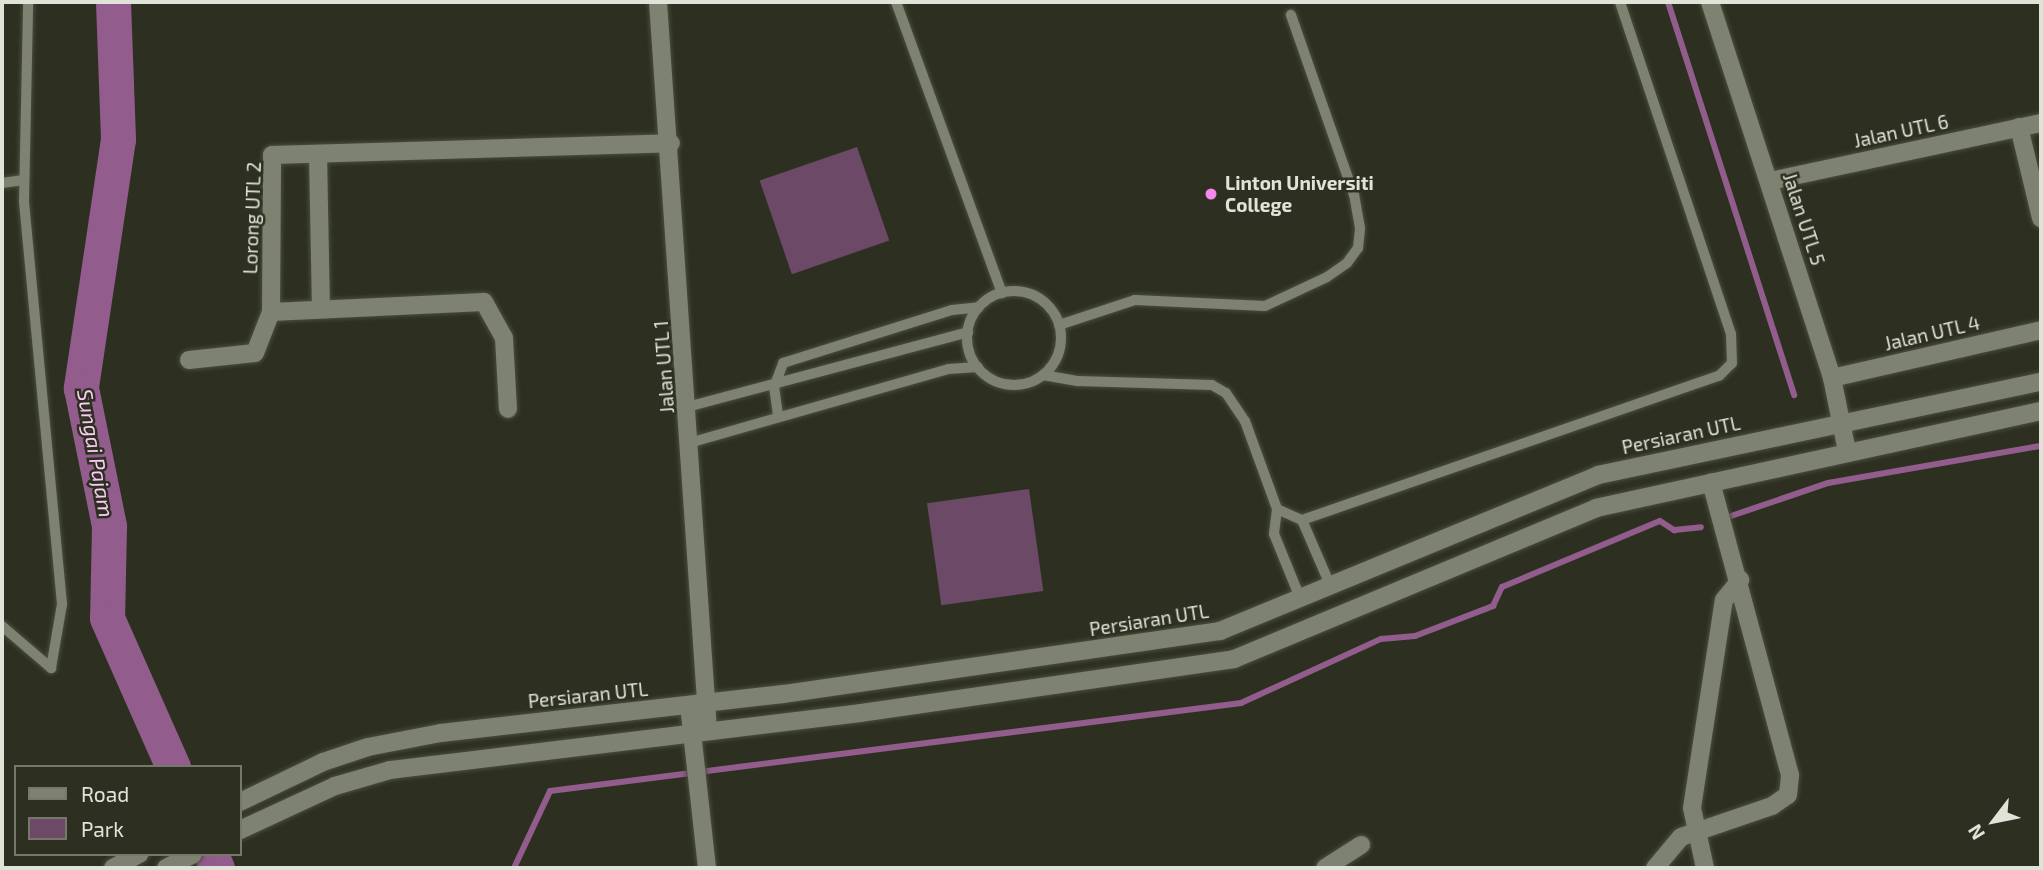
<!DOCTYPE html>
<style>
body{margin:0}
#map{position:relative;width:2043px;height:870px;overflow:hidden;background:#2d3020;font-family:"Exo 2",sans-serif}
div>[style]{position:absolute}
.green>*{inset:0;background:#6b4967;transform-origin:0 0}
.stream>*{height:6px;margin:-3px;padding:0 3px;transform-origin:3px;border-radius:3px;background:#925d8d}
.river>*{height:35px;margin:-17.5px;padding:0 17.5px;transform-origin:17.5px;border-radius:17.5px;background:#925d8d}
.roads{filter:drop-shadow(0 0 2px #4a4d3f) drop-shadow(0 0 2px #4a4d3f)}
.service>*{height:10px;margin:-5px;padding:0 5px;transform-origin:5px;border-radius:5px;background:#7e8270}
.service>.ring{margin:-5px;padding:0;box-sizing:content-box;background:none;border:10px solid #7e8270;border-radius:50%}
.minor>*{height:18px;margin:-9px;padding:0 9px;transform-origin:9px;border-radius:9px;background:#7e8270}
.tertiary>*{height:18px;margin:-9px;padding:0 9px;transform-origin:9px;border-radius:9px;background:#7e8270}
.dots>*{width:19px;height:19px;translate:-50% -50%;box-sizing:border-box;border:4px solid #2d3020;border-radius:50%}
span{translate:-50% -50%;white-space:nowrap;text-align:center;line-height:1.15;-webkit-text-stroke:5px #2d3020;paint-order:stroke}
.street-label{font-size:19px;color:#e0e3d8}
.poi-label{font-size:19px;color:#e0e3d8;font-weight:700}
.left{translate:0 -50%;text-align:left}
.water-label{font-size:21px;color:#fcccf6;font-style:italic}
.frame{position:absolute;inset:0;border:4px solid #e0e3d8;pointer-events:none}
.legend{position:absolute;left:14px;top:765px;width:228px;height:91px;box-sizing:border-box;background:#2d3020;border:2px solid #75786a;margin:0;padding:9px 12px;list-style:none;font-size:21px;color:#e0e3d8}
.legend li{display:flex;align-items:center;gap:14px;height:35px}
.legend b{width:35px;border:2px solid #75786a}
.north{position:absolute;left:1959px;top:786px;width:70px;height:70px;-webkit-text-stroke:5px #2d3020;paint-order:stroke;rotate:238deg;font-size:19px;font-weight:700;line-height:28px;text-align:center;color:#e0e3d8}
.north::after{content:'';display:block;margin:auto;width:24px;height:32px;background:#e0e3d8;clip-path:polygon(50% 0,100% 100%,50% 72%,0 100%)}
</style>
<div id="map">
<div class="green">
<i style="left:857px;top:147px;width:99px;height:103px;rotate:71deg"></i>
<i style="left:1029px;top:489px;width:103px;height:103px;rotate:82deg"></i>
</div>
<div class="stream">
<i style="left:1668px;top:2px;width:413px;rotate:72.2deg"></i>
<i style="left:1731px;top:516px;width:102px;rotate:-18.8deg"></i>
<i style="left:1828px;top:483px;width:216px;rotate:-9.9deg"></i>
<i style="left:514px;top:868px;width:85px;rotate:-64.9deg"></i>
<i style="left:550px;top:791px;width:697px;rotate:-7.26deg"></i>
<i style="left:1241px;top:703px;width:154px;rotate:-24.6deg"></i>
<i style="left:1381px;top:639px;width:34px;rotate:-5deg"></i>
<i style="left:1415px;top:636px;width:84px;rotate:-21deg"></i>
<i style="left:1493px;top:606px;width:21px;rotate:-65deg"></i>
<i style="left:1502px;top:587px;width:171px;rotate:-22.7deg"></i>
<i style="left:1660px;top:521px;width:17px;rotate:33deg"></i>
<i style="left:1674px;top:530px;width:27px;rotate:-6deg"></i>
</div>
<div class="river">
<i style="left:113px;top:2px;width:137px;rotate:87.9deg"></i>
<i style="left:118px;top:139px;width:252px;rotate:98.5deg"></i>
<i style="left:81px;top:388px;width:141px;rotate:78.5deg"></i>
<i style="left:109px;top:526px;width:92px;rotate:91.2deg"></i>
<i style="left:107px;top:618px;width:163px;rotate:66.1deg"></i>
<i style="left:211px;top:854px;width:15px;rotate:67deg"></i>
</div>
<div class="roads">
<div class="service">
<i style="left:896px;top:2px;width:310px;rotate:70deg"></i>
<i style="left:2px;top:183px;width:22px;rotate:-8deg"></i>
<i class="ring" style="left:967px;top:291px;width:84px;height:84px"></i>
<i style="left:1059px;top:325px;width:80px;rotate:-18.2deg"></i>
<i style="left:1135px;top:300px;width:130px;rotate:2.6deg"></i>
<i style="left:1265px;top:306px;width:68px;rotate:-25.1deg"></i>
<i style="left:1327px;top:277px;width:24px;rotate:-35deg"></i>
<i style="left:1347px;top:263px;width:19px;rotate:-54deg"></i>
<i style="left:1358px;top:248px;width:20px;rotate:-84deg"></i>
<i style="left:1360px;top:228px;width:34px;rotate:-100deg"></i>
<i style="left:1354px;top:195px;width:191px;rotate:-109.3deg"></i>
<i style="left:1043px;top:375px;width:36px;rotate:10deg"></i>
<i style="left:1078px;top:381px;width:134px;rotate:1.7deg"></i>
<i style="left:1212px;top:385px;width:16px;rotate:30deg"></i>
<i style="left:1226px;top:393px;width:34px;rotate:56deg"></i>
<i style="left:1245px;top:421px;width:94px;rotate:70deg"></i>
<i style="left:1277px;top:509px;width:27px;rotate:24deg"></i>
<i style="left:1302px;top:520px;width:441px;rotate:-19.1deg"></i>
<i style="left:1719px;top:376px;width:18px;rotate:-45deg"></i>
<i style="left:1732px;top:363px;width:29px;rotate:-92deg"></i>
<i style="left:1731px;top:334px;width:350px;rotate:-108.5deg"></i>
<i style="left:687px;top:407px;width:291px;rotate:-14.9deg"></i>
<i style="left:778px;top:415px;width:28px;rotate:-98deg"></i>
<i style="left:774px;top:387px;width:26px;rotate:-69deg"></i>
<i style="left:783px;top:363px;width:177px;rotate:-17.4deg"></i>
<i style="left:952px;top:310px;width:27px;rotate:-6deg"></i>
<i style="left:689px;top:443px;width:269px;rotate:-15.9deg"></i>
<i style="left:948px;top:369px;width:30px;rotate:-4deg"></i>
<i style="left:1277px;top:509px;width:25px;rotate:97deg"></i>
<i style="left:1274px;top:534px;width:71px;rotate:67.8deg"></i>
<i style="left:1302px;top:520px;width:73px;rotate:66.6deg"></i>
<i style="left:2px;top:626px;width:65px;rotate:40.6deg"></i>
<i style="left:51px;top:668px;width:65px;rotate:-80.2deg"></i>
<i style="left:62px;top:604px;width:405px;rotate:-95.4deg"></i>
<i style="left:24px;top:201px;width:199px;rotate:-88.8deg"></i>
</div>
<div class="minor">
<i style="left:658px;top:2px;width:729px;rotate:86.07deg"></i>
<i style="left:1710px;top:2px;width:395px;rotate:72deg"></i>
<i style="left:1832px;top:378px;width:75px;rotate:78.4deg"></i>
<i style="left:2019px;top:127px;width:94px;rotate:76.4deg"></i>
<i style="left:318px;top:154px;width:155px;rotate:88.9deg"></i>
<i style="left:1770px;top:181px;width:277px;rotate:-12.1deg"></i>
<i style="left:271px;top:312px;width:213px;rotate:-2.7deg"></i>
<i style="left:484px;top:302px;width:41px;rotate:60.9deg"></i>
<i style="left:504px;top:338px;width:71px;rotate:86.8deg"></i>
<i style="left:189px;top:360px;width:66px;rotate:-6.1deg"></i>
<i style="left:255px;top:353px;width:44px;rotate:-68.7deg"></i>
<i style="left:271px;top:312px;width:157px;rotate:-89.6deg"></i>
<i style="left:272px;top:155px;width:399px;rotate:-1.7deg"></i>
<i style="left:1832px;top:378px;width:214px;rotate:-12.9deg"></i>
<i style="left:689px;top:705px;width:164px;rotate:83.7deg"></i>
<i style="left:1325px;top:868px;width:43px;rotate:-32.6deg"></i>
<i style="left:1655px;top:868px;width:40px;rotate:-50deg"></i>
<i style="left:1681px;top:837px;width:96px;rotate:-18.8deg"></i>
<i style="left:1772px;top:806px;width:19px;rotate:-35deg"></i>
<i style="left:1788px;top:795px;width:20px;rotate:-84deg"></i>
<i style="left:1790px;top:775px;width:303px;rotate:-105.1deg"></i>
<i style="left:1705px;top:868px;width:61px;rotate:-102.2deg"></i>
<i style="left:1692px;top:808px;width:210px;rotate:-81.3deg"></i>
<i style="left:1724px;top:600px;width:26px;rotate:-51deg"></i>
</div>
<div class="tertiary">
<i style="left:240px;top:802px;width:92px;rotate:-25.7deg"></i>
<i style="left:323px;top:762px;width:47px;rotate:-18.4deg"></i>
<i style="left:368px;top:747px;width:74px;rotate:-10.9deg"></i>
<i style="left:441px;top:733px;width:344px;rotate:-6.5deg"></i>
<i style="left:783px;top:694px;width:442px;rotate:-8.2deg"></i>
<i style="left:1220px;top:631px;width:409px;rotate:-22.4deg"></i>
<i style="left:1598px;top:475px;width:453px;rotate:-11.9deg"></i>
<i style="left:240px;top:830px;width:105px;rotate:-24.9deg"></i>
<i style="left:335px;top:786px;width:57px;rotate:-16.2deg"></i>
<i style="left:390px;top:770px;width:473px;rotate:-6.9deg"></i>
<i style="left:860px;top:713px;width:378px;rotate:-8.2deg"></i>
<i style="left:1234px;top:659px;width:392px;rotate:-22.6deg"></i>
<i style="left:1596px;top:508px;width:455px;rotate:-12.3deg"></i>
<i style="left:113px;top:868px;width:30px;rotate:-28deg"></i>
<i style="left:166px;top:868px;width:30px;rotate:-27deg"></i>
</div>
</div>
<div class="dots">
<i style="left:1211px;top:194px;background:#f688ed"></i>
</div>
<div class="street-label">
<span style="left:1901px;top:131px;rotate:-12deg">Jalan UTL 6</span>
<span style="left:252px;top:218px;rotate:-88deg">Lorong UTL 2</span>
<span style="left:1804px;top:219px;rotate:72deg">Jalan UTL 5</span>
<span style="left:1932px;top:333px;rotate:-13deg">Jalan UTL 4</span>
<span style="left:664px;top:367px;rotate:-94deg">Jalan UTL 1</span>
<span style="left:1681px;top:435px;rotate:-12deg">Persiaran UTL</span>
<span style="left:1149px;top:620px;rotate:-9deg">Persiaran UTL</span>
<span style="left:588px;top:695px;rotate:-6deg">Persiaran UTL</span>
</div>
<div class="poi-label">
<span class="left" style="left:1225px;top:194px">Linton Universiti<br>College</span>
</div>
<div class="water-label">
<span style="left:96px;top:453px;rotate:80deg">Sungai Pajam</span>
</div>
<div class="frame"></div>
<ul class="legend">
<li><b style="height:9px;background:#7e8270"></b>Road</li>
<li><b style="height:19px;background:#6b4967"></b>Park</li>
</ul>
<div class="north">N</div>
</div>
